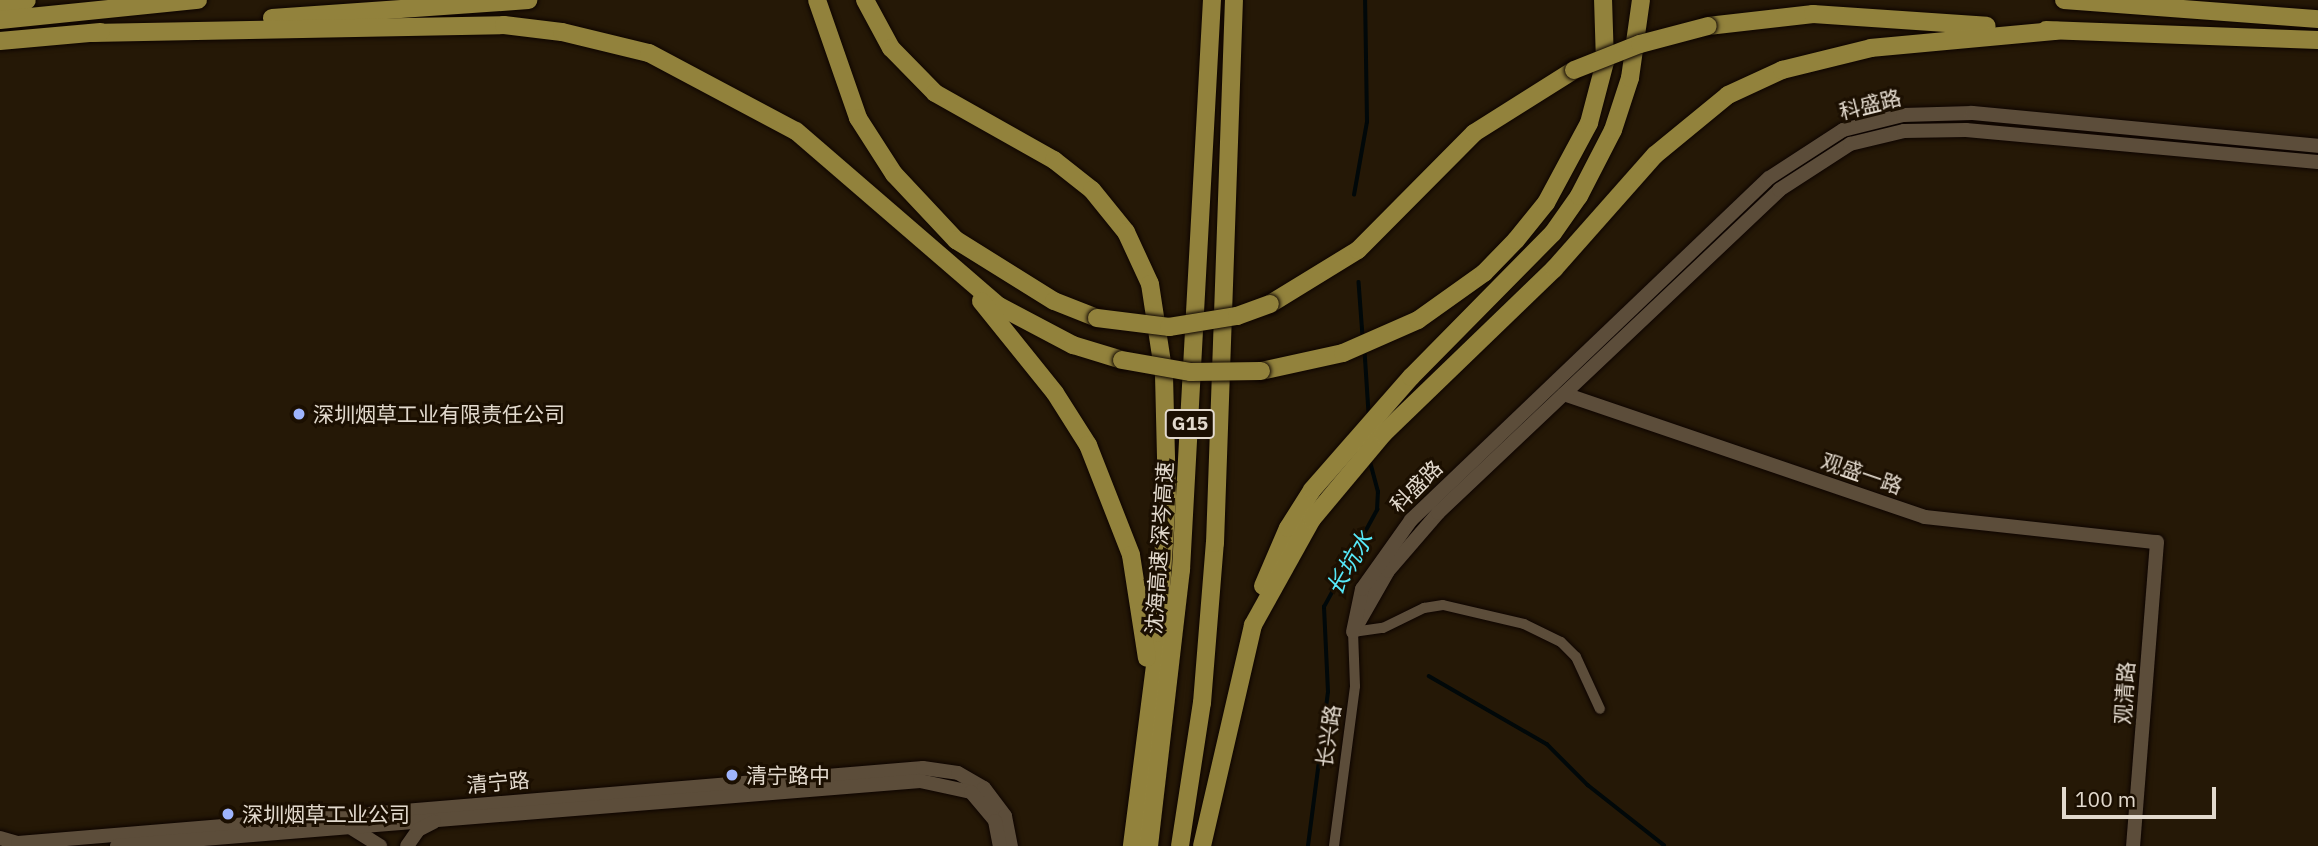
<!DOCTYPE html>
<meta charset="utf-8">
<style>
body{margin:0}
#map{position:relative;width:2318px;height:846px;overflow:hidden;background:#251806;font-family:"IBM Plex Sans","Noto Sans SC",sans-serif}
div>[style]{position:absolute}
.stream>*{height:3.5px;margin:-1.75px;padding:0 1.75px;transform-origin:1.75px;border-radius:1.75px;background:#010809}
.roads{filter:drop-shadow(0 0 2px #0d0400) drop-shadow(0 0 2px #0d0400)}
.street>*{height:10px;margin:-5px;padding:0 5px;transform-origin:5px;border-radius:5px;background:#5c4d3a}
.secondary>*{height:14px;margin:-7px;padding:0 7px;transform-origin:7px;border-radius:7px;background:#5c4d3a}
.highway>*{height:18px;margin:-9px;padding:0 9px;transform-origin:9px;border-radius:9px;background:#92823c}
.bridges{filter:drop-shadow(0 0 2px #0d0400) drop-shadow(0 0 2px #0d0400)}
.highway-bridge>*{height:18px;margin:-9px;padding:0 9px;transform-origin:9px;border-radius:9px;background:#92823c}
.dots>*{width:19px;height:19px;translate:-50% -50%;box-sizing:border-box;border:4px solid #1b0f01;border-radius:50%}
span{translate:-50% -50%;white-space:nowrap;text-align:center;line-height:1.15;-webkit-text-stroke:6px #1b0f01;paint-order:stroke}
.shield-label span{padding:2px 5px;background:#1b0f01;border:2px solid;border-radius:5px;-webkit-text-stroke-width:0}
.shield-label{font-size:19px;color:#e2d9cd;font-weight:700}
.street-label{font-size:21px;color:#e2d9cd}
.poi-label{font-size:21px;color:#e2d9cd}
.left{translate:0 -50%;text-align:left}
.water-label{font-size:23px;color:#56e8f8;font-style:italic}
.scale{position:absolute;left:2062px;top:787px;width:154px;height:32px;box-sizing:border-box;border:4px solid #e2d9cd;border-top:0;padding-left:9px;font-size:21px;line-height:24px;white-space:nowrap;color:#e2d9cd;-webkit-text-stroke:5px #1b0f01;paint-order:stroke}
</style>
<div id="map">
<div class="stream">
<i style="left:1354px;top:195px;width:74px;rotate:-79.9deg"></i>
<i style="left:1367px;top:122px;width:122px;rotate:-90.9deg"></i>
<i style="left:1359px;top:282px;width:55px;rotate:85.8deg"></i>
<i style="left:1365px;top:351px;width:62px;rotate:86.3deg"></i>
<i style="left:1429px;top:676px;width:136px;rotate:30deg"></i>
<i style="left:1547px;top:744px;width:58px;rotate:45deg"></i>
<i style="left:1588px;top:785px;width:97px;rotate:38.3deg"></i>
<i style="left:1308px;top:846px;width:155px;rotate:-82.6deg"></i>
<i style="left:1328px;top:692px;width:85px;rotate:-92.7deg"></i>
<i style="left:1324px;top:607px;width:111px;rotate:-61.3deg"></i>
<i style="left:1377px;top:510px;width:18px;rotate:-87deg"></i>
<i style="left:1378px;top:492px;width:34px;rotate:-105deg"></i>
</div>
<div class="roads">
<div class="street">
<i style="left:1334px;top:846px;width:161px;rotate:-82.5deg"></i>
<i style="left:1355px;top:686px;width:54px;rotate:-92.1deg"></i>
<i style="left:1353px;top:632px;width:30px;rotate:-8deg"></i>
<i style="left:1383px;top:628px;width:46px;rotate:-26deg"></i>
<i style="left:1424px;top:608px;width:19px;rotate:-9deg"></i>
<i style="left:1443px;top:605px;width:83px;rotate:13.2deg"></i>
<i style="left:1524px;top:624px;width:41px;rotate:25.9deg"></i>
<i style="left:1561px;top:642px;width:21px;rotate:45deg"></i>
<i style="left:1576px;top:657px;width:57px;rotate:65.2deg"></i>
</div>
<div class="secondary">
<i style="left:1564px;top:394px;width:381px;rotate:18.8deg"></i>
<i style="left:1925px;top:517px;width:233px;rotate:6.2deg"></i>
<i style="left:2157px;top:542px;width:305px;rotate:94.5deg"></i>
<i style="left:1356px;top:627px;width:64px;rotate:-60.3deg"></i>
<i style="left:1388px;top:571px;width:77px;rotate:-49.2deg"></i>
<i style="left:1438px;top:513px;width:470px;rotate:-43.4deg"></i>
<i style="left:1779px;top:190px;width:85px;rotate:-32.9deg"></i>
<i style="left:1850px;top:144px;width:56px;rotate:-13.5deg"></i>
<i style="left:1904px;top:131px;width:62px;rotate:-0.9deg"></i>
<i style="left:1966px;top:130px;width:353px;rotate:5.2deg"></i>
<i style="left:1353px;top:632px;width:44px;rotate:-78.2deg"></i>
<i style="left:1362px;top:589px;width:85px;rotate:-54.6deg"></i>
<i style="left:1411px;top:520px;width:495px;rotate:-43.7deg"></i>
<i style="left:1769px;top:178px;width:88px;rotate:-33deg"></i>
<i style="left:1843px;top:130px;width:62px;rotate:-14deg"></i>
<i style="left:1903px;top:115px;width:69px;rotate:-1.7deg"></i>
<i style="left:1972px;top:113px;width:348px;rotate:5.4deg"></i>
<i style="left:353px;top:829px;width:32px;rotate:32deg"></i>
<i style="left:0;top:838px;width:19px;rotate:16deg"></i>
<i style="left:18px;top:843px;width:908px;rotate:-4.74deg"></i>
<i style="left:923px;top:768px;width:35px;rotate:8deg"></i>
<i style="left:958px;top:773px;width:30px;rotate:30deg"></i>
<i style="left:984px;top:788px;width:35px;rotate:53deg"></i>
<i style="left:1005px;top:816px;width:31px;rotate:79deg"></i>
<i style="left:117px;top:846px;width:806px;rotate:-4.63deg"></i>
<i style="left:920px;top:781px;width:52px;rotate:12.2deg"></i>
<i style="left:971px;top:792px;width:38px;rotate:50deg"></i>
<i style="left:995px;top:821px;width:25px;rotate:79deg"></i>
<i style="left:407px;top:846px;width:19px;rotate:-55deg"></i>
<i style="left:418px;top:830px;width:18px;rotate:-27deg"></i>
</div>
<div class="highway">
<i style="left:817px;top:0;width:125px;rotate:70.8deg"></i>
<i style="left:858px;top:118px;width:67px;rotate:57.3deg"></i>
<i style="left:894px;top:174px;width:91px;rotate:46.8deg"></i>
<i style="left:956px;top:240px;width:115px;rotate:31.9deg"></i>
<i style="left:1054px;top:301px;width:46px;rotate:21.6deg"></i>
<i style="left:865px;top:0;width:55px;rotate:61.6deg"></i>
<i style="left:891px;top:48px;width:63px;rotate:45.6deg"></i>
<i style="left:935px;top:93px;width:137px;rotate:29.4deg"></i>
<i style="left:1054px;top:160px;width:48px;rotate:38.3deg"></i>
<i style="left:1092px;top:190px;width:54px;rotate:51deg"></i>
<i style="left:1126px;top:232px;width:57px;rotate:65.2deg"></i>
<i style="left:1150px;top:284px;width:92px;rotate:81.3deg"></i>
<i style="left:1164px;top:375px;width:122px;rotate:88.6deg"></i>
<i style="left:1167px;top:497px;width:153px;rotate:93.7deg"></i>
<i style="left:1157px;top:650px;width:198px;rotate:97.3deg"></i>
<i style="left:2064px;top:0;width:255px;rotate:4.3deg"></i>
<i style="left:0;top:4px;width:27px;rotate:-8deg"></i>
<i style="left:272px;top:18px;width:257px;rotate:-4deg"></i>
<i style="left:0;top:20px;width:199px;rotate:-5.8deg"></i>
<i style="left:1708px;top:26px;width:106px;rotate:-6.5deg"></i>
<i style="left:1813px;top:14px;width:174px;rotate:3.9deg"></i>
<i style="left:2046px;top:30px;width:272px;rotate:2.1deg"></i>
<i style="left:91px;top:33px;width:413px;rotate:-1.1deg"></i>
<i style="left:504px;top:25px;width:58px;rotate:6.9deg"></i>
<i style="left:562px;top:32px;width:89px;rotate:13.6deg"></i>
<i style="left:649px;top:53px;width:166px;rotate:28deg"></i>
<i style="left:796px;top:131px;width:268px;rotate:40.8deg"></i>
<i style="left:999px;top:306px;width:84px;rotate:27.8deg"></i>
<i style="left:1073px;top:345px;width:51px;rotate:17deg"></i>
<i style="left:0;top:41px;width:101px;rotate:-5.1deg"></i>
<i style="left:981px;top:301px;width:118px;rotate:51.2deg"></i>
<i style="left:1055px;top:393px;width:62px;rotate:57.6deg"></i>
<i style="left:1088px;top:445px;width:118px;rotate:68.6deg"></i>
<i style="left:1131px;top:555px;width:104px;rotate:81.2deg"></i>
<i style="left:1270px;top:304px;width:103px;rotate:-31.5deg"></i>
<i style="left:1358px;top:250px;width:165px;rotate:-45.2deg"></i>
<i style="left:1474px;top:133px;width:118px;rotate:-32.2deg"></i>
<i style="left:1261px;top:371px;width:84px;rotate:-12.4deg"></i>
<i style="left:1343px;top:353px;width:82px;rotate:-23.7deg"></i>
<i style="left:1418px;top:320px;width:81px;rotate:-35.5deg"></i>
<i style="left:1484px;top:273px;width:46px;rotate:-45.9deg"></i>
<i style="left:1516px;top:240px;width:48px;rotate:-51deg"></i>
<i style="left:1546px;top:203px;width:91px;rotate:-61.7deg"></i>
<i style="left:1589px;top:123px;width:63px;rotate:-75.3deg"></i>
<i style="left:1605px;top:62px;width:62px;rotate:-91.8deg"></i>
<i style="left:1263px;top:586px;width:63px;rotate:-66.7deg"></i>
<i style="left:1288px;top:528px;width:45px;rotate:-57.7deg"></i>
<i style="left:1312px;top:490px;width:150px;rotate:-48.8deg"></i>
<i style="left:1411px;top:377px;width:202px;rotate:-45.4deg"></i>
<i style="left:1553px;top:233px;width:45px;rotate:-54.9deg"></i>
<i style="left:1579px;top:196px;width:74px;rotate:-62.7deg"></i>
<i style="left:1613px;top:130px;width:55px;rotate:-71.9deg"></i>
<i style="left:1630px;top:78px;width:79px;rotate:-82deg"></i>
<i style="left:1149px;top:846px;width:278px;rotate:-83.4deg"></i>
<i style="left:1181px;top:570px;width:571px;rotate:-86.89deg"></i>
<i style="left:1180px;top:846px;width:145px;rotate:-81.3deg"></i>
<i style="left:1202px;top:703px;width:161px;rotate:-85.4deg"></i>
<i style="left:1215px;top:543px;width:543px;rotate:-88deg"></i>
<i style="left:1202px;top:846px;width:227px;rotate:-77deg"></i>
<i style="left:1253px;top:625px;width:121px;rotate:-60.9deg"></i>
<i style="left:1312px;top:519px;width:111px;rotate:-50.1deg"></i>
<i style="left:1383px;top:434px;width:238px;rotate:-44deg"></i>
<i style="left:1554px;top:269px;width:152px;rotate:-48.5deg"></i>
<i style="left:1655px;top:155px;width:94px;rotate:-39.4deg"></i>
<i style="left:1728px;top:95px;width:60px;rotate:-24.8deg"></i>
<i style="left:1782px;top:70px;width:92px;rotate:-13.9deg"></i>
<i style="left:1871px;top:48px;width:186px;rotate:-5.3deg"></i>
</div>
</div>
<div class="bridges">
<div class="highway-bridge">
<i style="left:1574px;top:70px;width:71px;rotate:-21.5deg"></i>
<i style="left:1640px;top:44px;width:70px;rotate:-14.8deg"></i>
<i style="left:1097px;top:318px;width:73px;rotate:7.1deg"></i>
<i style="left:1169px;top:327px;width:69px;rotate:-9.2deg"></i>
<i style="left:1237px;top:316px;width:35px;rotate:-20deg"></i>
<i style="left:1122px;top:360px;width:70px;rotate:9.9deg"></i>
<i style="left:1191px;top:372px;width:70px;rotate:-0.8deg"></i>
</div>
</div>
<div class="dots">
<i style="left:299px;top:414px;background:#9eb4fd"></i>
<i style="left:732px;top:775px;background:#9eb4fd"></i>
<i style="left:228px;top:814px;background:#9eb4fd"></i>
</div>
<div class="shield-label">
<span style="left:1190px;top:424px">G15</span>
</div>
<div class="street-label">
<span style="left:1870px;top:104px;rotate:-14deg">科盛路</span>
<span style="left:1862px;top:473px;rotate:19deg">观盛一路</span>
<span style="left:1416px;top:486px;rotate:-45deg">科盛路</span>
<span style="left:1159px;top:548px;rotate:-86deg">沈海高速 深岑高速</span>
<span style="left:2124px;top:693px;rotate:-86deg">观清路</span>
<span style="left:1328px;top:736px;rotate:-82deg">长兴路</span>
<span style="left:498px;top:782px;rotate:-5deg">清宁路</span>
</div>
<div class="poi-label">
<span class="left" style="left:313px;top:414px">深圳烟草工业有限责任公司</span>
<span class="left" style="left:746px;top:775px">清宁路中</span>
<span class="left" style="left:242px;top:814px">深圳烟草工业公司</span>
</div>
<div class="water-label">
<span style="left:1349px;top:563px;rotate:-60deg">长坑水</span>
</div>
<div class="scale">100 m</div>
</div>
